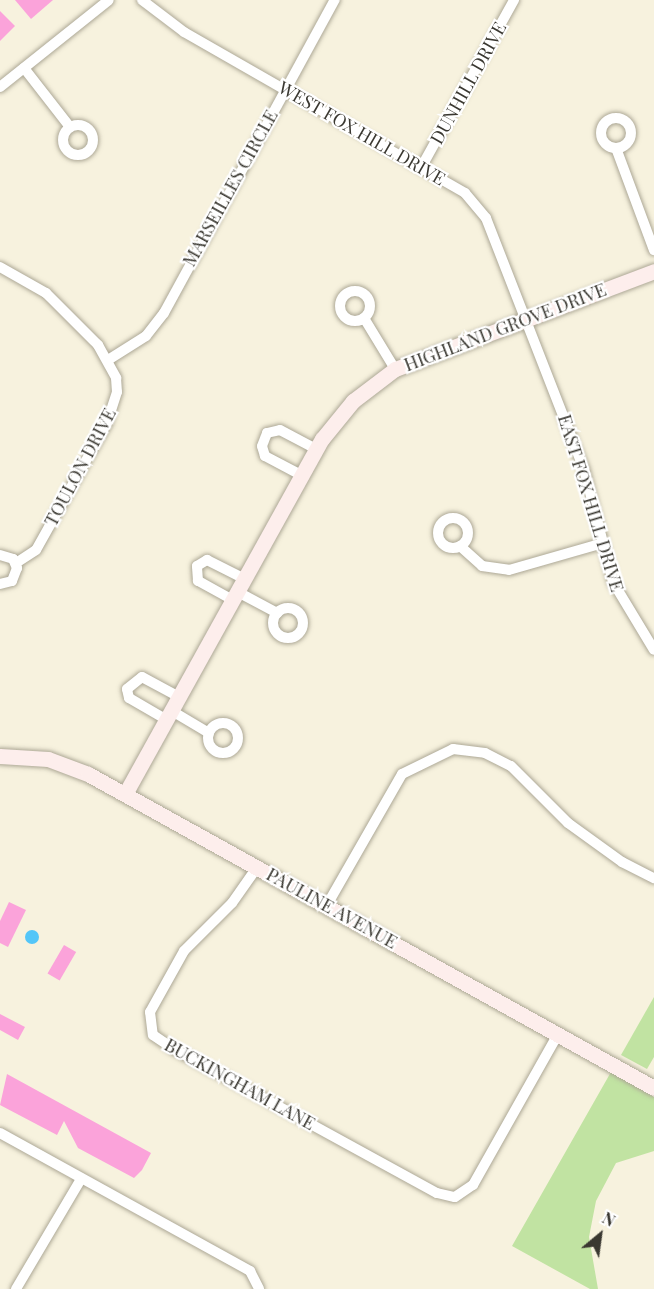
<!DOCTYPE html>
<style>
body{margin:0}
#map{position:relative;width:654px;height:1289px;overflow:hidden;background:#f7f2de;font-family:"Playfair Display",serif}
div>[style]{position:absolute}
.green>*{inset:0;background:#c1e3a2}
.water>*{inset:0;background:#54c6f8}
.round{border-radius:50%}
.building>*{inset:0;background:#fba3da;transform-origin:0 0}
.roads{filter:drop-shadow(0 0 2px #ada896) drop-shadow(0 0 2px #ada896)}
.street>*{height:10px;margin:-5px;padding:0 5px;transform-origin:5px;border-radius:5px;background:#fff}
.street>.ring{margin:-5px;padding:0;box-sizing:content-box;background:none;border:10px solid #fff;border-radius:50%}
.secondary>*{height:15px;margin:-7.5px;padding:0 7.5px;transform-origin:7.5px;border-radius:7.5px;background:#fdeeec}
span{translate:-50% -50%;white-space:nowrap;text-align:center;line-height:1.15;-webkit-text-stroke:4.5px #fff;paint-order:stroke}
.street-label{font-size:18px;color:#3a3831}
.north{position:absolute;left:570px;top:1205px;width:60px;height:60px;-webkit-text-stroke:4px #fff;paint-order:stroke;rotate:29deg;font-size:16px;font-weight:700;line-height:24px;text-align:center;color:#3a3831}
.north::after{content:'';display:block;margin:auto;width:21px;height:27px;background:#3a3831;clip-path:polygon(50% 0,100% 100%,50% 72%,0 100%)}
</style>
<div id="map">
<div class="green">
<i style="clip-path:polygon(654px 997px,654px 1057px,647px 1069px,621px 1055px)"></i>
<i style="clip-path:polygon(611px 1072px,654px 1097px,654px 1151px,616px 1163px,596px 1201px,589px 1237px,598px 1289px,590px 1289px,512px 1246px)"></i>
</div>
<div class="water">
<i class="round" style="left:25px;top:930px;width:14px;height:14px"></i>
</div>
<div class="building">
<i style="clip-path:polygon(15px 0,53px 0,31px 19px)"></i>
<i style="clip-path:polygon(0 11px,15px 26px,0 41px)"></i>
<i style="clip-path:polygon(9px 902px,26px 910px,8px 947px,0 943px,0 921px)"></i>
<i style="left:64px;top:945px;width:14px;height:33px;rotate:30deg"></i>
<i style="clip-path:polygon(0 1014px,25px 1027px,18px 1040px,0 1030px)"></i>
<i style="clip-path:polygon(7px 1074px,151px 1153px,142px 1170px,134px 1178px,78px 1148px,64px 1121px,57px 1135px,0 1105px)"></i>
</div>
<div class="roads">
<div class="street">
<i style="left:142px;top:0;width:53px;rotate:37.3deg"></i>
<i style="left:184px;top:32px;width:324px;rotate:29.8deg"></i>
<i style="left:465px;top:193px;width:33px;rotate:50deg"></i>
<i style="left:486px;top:218px;width:269px;rotate:68.7deg"></i>
<i style="left:584px;top:469px;width:117px;rotate:75.6deg"></i>
<i style="left:613px;top:582px;width:79px;rotate:58.9deg"></i>
<i style="left:24px;top:68px;width:75px;rotate:52.1deg"></i>
<i style="left:0;top:87px;width:139px;rotate:-38.6deg"></i>
<i class="ring" style="left:601px;top:118px;width:20px;height:20px"></i>
<i class="ring" style="left:63px;top:125px;width:20px;height:20px"></i>
<i style="left:616px;top:148px;width:109px;rotate:69.6deg"></i>
<i style="left:422px;top:166px;width:190px;rotate:-61deg"></i>
<i style="left:0;top:267px;width:53px;rotate:29.5deg"></i>
<i style="left:46px;top:293px;width:74px;rotate:45deg"></i>
<i style="left:98px;top:345px;width:38px;rotate:61deg"></i>
<i style="left:116px;top:378px;width:14px;rotate:86deg"></i>
<i style="left:117px;top:392px;width:33px;rotate:108deg"></i>
<i style="left:107px;top:423px;width:145px;rotate:119.2deg"></i>
<i style="left:36px;top:550px;width:24px;rotate:147deg"></i>
<i class="ring" style="left:340px;top:291px;width:20px;height:20px"></i>
<i style="left:364px;top:318px;width:60px;rotate:58.7deg"></i>
<i style="left:108px;top:360px;width:45px;rotate:-32.3deg"></i>
<i style="left:146px;top:336px;width:29px;rotate:-52deg"></i>
<i style="left:164px;top:313px;width:357px;rotate:-61.4deg"></i>
<i style="left:301px;top:475px;width:41px;rotate:-152.2deg"></i>
<i style="left:265px;top:456px;width:10px;rotate:-107deg"></i>
<i style="left:262px;top:446px;width:14px;rotate:-69deg"></i>
<i style="left:267px;top:433px;width:13px;rotate:-13deg"></i>
<i style="left:280px;top:430px;width:41px;rotate:27.8deg"></i>
<i class="ring" style="left:438px;top:518px;width:20px;height:20px"></i>
<i style="left:460px;top:546px;width:30px;rotate:42deg"></i>
<i style="left:482px;top:566px;width:27px;rotate:8deg"></i>
<i style="left:509px;top:570px;width:98px;rotate:-16deg"></i>
<i style="left:0;top:555px;width:14px;rotate:17deg"></i>
<i style="left:13px;top:559px;width:10px;rotate:66deg"></i>
<i style="left:17px;top:568px;width:14px;rotate:111deg"></i>
<i style="left:12px;top:581px;width:12px;rotate:166deg"></i>
<i style="left:236px;top:591px;width:47px;rotate:28.2deg"></i>
<i style="left:231px;top:599px;width:38px;rotate:-151deg"></i>
<i style="left:198px;top:581px;width:15px;rotate:-94deg"></i>
<i style="left:197px;top:566px;width:12px;rotate:-31deg"></i>
<i style="left:207px;top:560px;width:40px;rotate:26.6deg"></i>
<i class="ring" style="left:273px;top:608px;width:20px;height:20px"></i>
<i style="left:172px;top:711px;width:43px;rotate:30.7deg"></i>
<i style="left:167px;top:720px;width:44px;rotate:-149.9deg"></i>
<i style="left:129px;top:698px;width:9px;rotate:-103deg"></i>
<i style="left:127px;top:689px;width:19px;rotate:-39deg"></i>
<i style="left:142px;top:677px;width:42px;rotate:28.4deg"></i>
<i class="ring" style="left:208px;top:723px;width:20px;height:20px"></i>
<i style="left:258px;top:866px;width:45px;rotate:125.1deg"></i>
<i style="left:232px;top:903px;width:68px;rotate:135deg"></i>
<i style="left:184px;top:951px;width:70px;rotate:119.1deg"></i>
<i style="left:150px;top:1012px;width:23px;rotate:83deg"></i>
<i style="left:153px;top:1035px;width:23px;rotate:34deg"></i>
<i style="left:172px;top:1048px;width:302px;rotate:28.7deg"></i>
<i style="left:437px;top:1193px;width:18px;rotate:13deg"></i>
<i style="left:455px;top:1197px;width:22px;rotate:-34deg"></i>
<i style="left:473px;top:1185px;width:173px;rotate:-60.6deg"></i>
<i style="left:327px;top:905px;width:151px;rotate:-60.2deg"></i>
<i style="left:402px;top:774px;width:57px;rotate:-26.1deg"></i>
<i style="left:453px;top:749px;width:32px;rotate:7deg"></i>
<i style="left:485px;top:753px;width:29px;rotate:27deg"></i>
<i style="left:511px;top:766px;width:81px;rotate:45deg"></i>
<i style="left:568px;top:823px;width:67px;rotate:35.8deg"></i>
<i style="left:622px;top:862px;width:36px;rotate:27deg"></i>
<i style="left:0;top:1133px;width:286px;rotate:28.9deg"></i>
<i style="left:250px;top:1271px;width:20px;rotate:63deg"></i>
<i style="left:16px;top:1289px;width:128px;rotate:-59.4deg"></i>
</div>
<div class="secondary">
<i style="left:0;top:756px;width:48px;rotate:3.6deg"></i>
<i style="left:48px;top:759px;width:43px;rotate:20.6deg"></i>
<i style="left:88px;top:774px;width:647px;rotate:29.02deg"></i>
<i style="left:125px;top:794px;width:406px;rotate:-61deg"></i>
<i style="left:322px;top:439px;width:49px;rotate:-50.8deg"></i>
<i style="left:353px;top:401px;width:53px;rotate:-37.3deg"></i>
<i style="left:395px;top:369px;width:277px;rotate:-20.7deg"></i>
</div>
</div>
<div class="street-label">
<span style="left:468px;top:83px;rotate:-61deg">DUNHILL DRIVE</span>
<span style="left:362px;top:133px;rotate:30deg">WEST FOX HILL DRIVE</span>
<span style="left:230px;top:188px;rotate:-61deg">MARSEILLES CIRCLE</span>
<span style="left:505px;top:327px;rotate:-21deg">HIGHLAND GROVE DRIVE</span>
<span style="left:80px;top:467px;rotate:-62deg">TOULON DRIVE</span>
<span style="left:591px;top:503px;rotate:73deg">EAST FOX HILL DRIVE</span>
<span style="left:332px;top:908px;rotate:29deg">PAULINE AVENUE</span>
<span style="left:240px;top:1084px;rotate:29deg">BUCKINGHAM LANE</span>
</div>
<div class="north">N</div>
</div>
